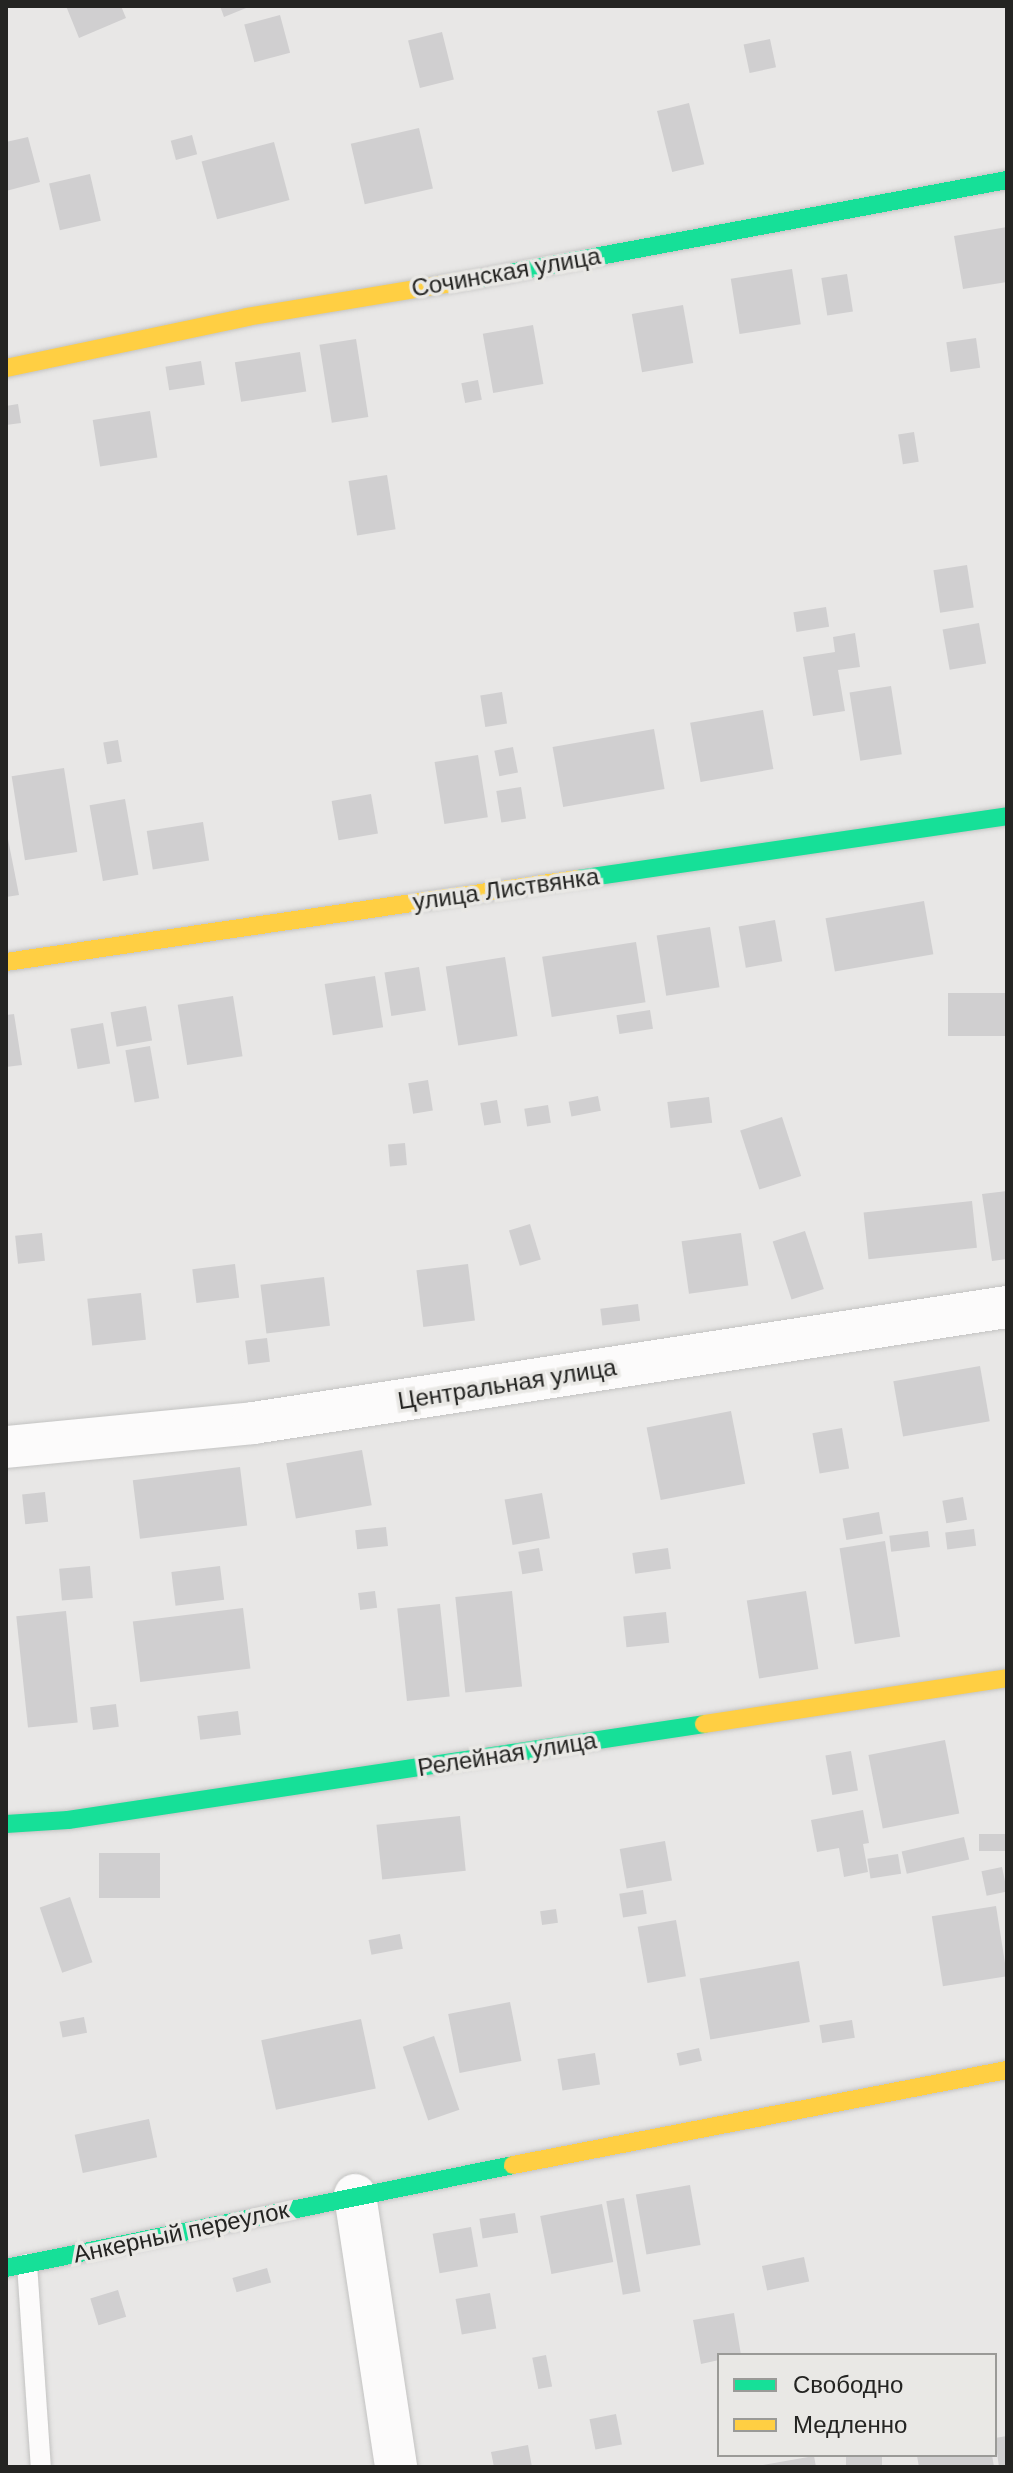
<!DOCTYPE html>
<meta charset="utf-8">
<style>
body{margin:0}
#map{position:relative;width:1013px;height:2473px;overflow:hidden;background:#e8e7e6;font-family:Helvetica,sans-serif}
div>[style]{position:absolute}
.building>*{inset:0;background:#d0cfd0;transform-origin:0 0}
.roads{filter:drop-shadow(0 0 2px #c3c3c2) drop-shadow(0 0 2px #c3c3c2)}
.lane>*{height:20px;margin:-10px;padding:0 10px;transform-origin:10px;border-radius:10px;background:#fcfbfb}
.street>*{height:42px;margin:-21px;padding:0 21px;transform-origin:21px;border-radius:21px;background:#fcfbfb}
.fast>*{height:18px;margin:-9px;padding:0 9px;transform-origin:9px;border-radius:9px;background:#16e098}
.slow>*{height:18px;margin:-9px;padding:0 9px;transform-origin:9px;border-radius:9px;background:#ffcf43}
span{translate:-50% -50%;white-space:nowrap;text-align:center;line-height:1.15;-webkit-text-stroke:7px #e9e8e5;paint-order:stroke}
.street-label{font-size:24px;color:#242422}
.frame{position:absolute;inset:0;border:8px solid #242422;pointer-events:none}
.legend{position:absolute;left:717px;top:2353px;width:280px;height:104px;box-sizing:border-box;background:#e9e8e5;border:2px solid #9a9a97;margin:0;padding:10px 14px;list-style:none;font-size:24px;color:#242422}
.legend li{display:flex;align-items:center;gap:16px;height:40px}
.legend b{width:40px;border:2px solid #9a9a97}
</style>
<div id="map">
<div class="building">
<i style="clip-path:polygon(66px 6px,121px 6px,126px 18px,79px 38px)"></i>
<i style="clip-path:polygon(220px 6px,251px 6px,224px 17px)"></i>
<i style="left:280px;top:15px;width:39px;height:37px;rotate:75deg"></i>
<i style="left:442px;top:32px;width:49px;height:35px;rotate:76deg"></i>
<i style="left:770px;top:39px;width:29px;height:27px;rotate:78deg"></i>
<i style="left:689px;top:103px;width:63px;height:33px;rotate:76deg"></i>
<i style="left:419px;top:128px;width:62px;height:70px;rotate:77deg"></i>
<i style="left:192px;top:135px;width:20px;height:22px;rotate:75deg"></i>
<i style="clip-path:polygon(28px 137px,40px 182px,6px 191px,6px 142px)"></i>
<i style="left:274px;top:142px;width:60px;height:75px;rotate:75deg"></i>
<i style="left:90px;top:174px;width:48px;height:42px;rotate:77deg"></i>
<i style="clip-path:polygon(1007px 227px,1007px 282px,963px 289px,954px 236px)"></i>
<i style="left:792px;top:269px;width:56px;height:62px;rotate:81deg"></i>
<i style="left:847px;top:274px;width:38px;height:26px;rotate:81deg"></i>
<i style="left:683px;top:305px;width:59px;height:52px;rotate:80deg"></i>
<i style="left:533px;top:325px;width:60px;height:51px;rotate:80deg"></i>
<i style="left:976px;top:338px;width:30px;height:30px;rotate:82deg"></i>
<i style="left:356px;top:339px;width:79px;height:37px;rotate:81deg"></i>
<i style="left:300px;top:352px;width:40px;height:66px;rotate:81deg"></i>
<i style="left:201px;top:361px;width:24px;height:36px;rotate:81deg"></i>
<i style="left:478px;top:380px;width:20px;height:17px;rotate:79deg"></i>
<i style="clip-path:polygon(18px 404px,21px 423px,6px 425px,6px 406px)"></i>
<i style="left:150px;top:411px;width:47px;height:58px;rotate:81deg"></i>
<i style="left:914px;top:432px;width:30px;height:16px;rotate:81deg"></i>
<i style="left:387px;top:475px;width:55px;height:39px;rotate:81deg"></i>
<i style="left:967px;top:565px;width:43px;height:34px;rotate:81deg"></i>
<i style="left:826px;top:607px;width:20px;height:33px;rotate:81deg"></i>
<i style="left:979px;top:623px;width:41px;height:37px;rotate:80deg"></i>
<i style="clip-path:polygon(855px 633px,860px 667px,838px 670px,845px 711px,813px 716px,803px 657px,835px 652px,833px 637px)"></i>
<i style="left:891px;top:686px;width:69px;height:42px;rotate:81deg"></i>
<i style="left:502px;top:692px;width:32px;height:22px;rotate:81deg"></i>
<i style="left:763px;top:710px;width:60px;height:74px;rotate:80deg"></i>
<i style="left:654px;top:729px;width:61px;height:103px;rotate:80deg"></i>
<i style="left:118px;top:740px;width:22px;height:15px;rotate:80deg"></i>
<i style="left:513px;top:747px;width:26px;height:19px;rotate:79deg"></i>
<i style="left:478px;top:755px;width:63px;height:44px;rotate:81deg"></i>
<i style="left:64px;top:768px;width:85px;height:53px;rotate:81deg"></i>
<i style="left:521px;top:787px;width:32px;height:25px;rotate:81deg"></i>
<i style="left:371px;top:794px;width:40px;height:40px;rotate:80deg"></i>
<i style="left:125px;top:799px;width:77px;height:36px;rotate:80deg"></i>
<i style="left:203px;top:822px;width:39px;height:57px;rotate:81deg"></i>
<i style="clip-path:polygon(6px 829px,19px 895px,6px 897px)"></i>
<i style="left:924px;top:901px;width:54px;height:100px;rotate:80deg"></i>
<i style="left:775px;top:920px;width:42px;height:37px;rotate:80deg"></i>
<i style="left:710px;top:927px;width:61px;height:54px;rotate:81deg"></i>
<i style="left:636px;top:942px;width:61px;height:95px;rotate:81deg"></i>
<i style="left:505px;top:957px;width:80px;height:60px;rotate:81deg"></i>
<i style="left:419px;top:967px;width:44px;height:35px;rotate:81deg"></i>
<i style="left:375px;top:976px;width:52px;height:51px;rotate:81deg"></i>
<i style="left:1007px;top:993px;width:43px;height:59px;rotate:90deg"></i>
<i style="left:233px;top:996px;width:61px;height:56px;rotate:81deg"></i>
<i style="left:146px;top:1006px;width:35px;height:36px;rotate:80deg"></i>
<i style="left:650px;top:1010px;width:19px;height:34px;rotate:81deg"></i>
<i style="clip-path:polygon(14px 1014px,22px 1065px,6px 1067px,6px 1015px)"></i>
<i style="left:103px;top:1023px;width:41px;height:33px;rotate:80deg"></i>
<i style="left:150px;top:1046px;width:53px;height:25px;rotate:80deg"></i>
<i style="left:428px;top:1080px;width:31px;height:20px;rotate:81deg"></i>
<i style="left:598px;top:1096px;width:15px;height:30px;rotate:79deg"></i>
<i style="left:709px;top:1097px;width:26px;height:42px;rotate:83deg"></i>
<i style="left:497px;top:1100px;width:23px;height:17px;rotate:80deg"></i>
<i style="left:548px;top:1105px;width:18px;height:24px;rotate:81deg"></i>
<i style="left:782px;top:1117px;width:62px;height:44px;rotate:72deg"></i>
<i style="left:405px;top:1143px;width:22px;height:17px;rotate:85deg"></i>
<i style="clip-path:polygon(1007px 1191px,1007px 1259px,992px 1261px,982px 1194px)"></i>
<i style="left:972px;top:1201px;width:47px;height:109px;rotate:84deg"></i>
<i style="left:530px;top:1224px;width:37px;height:22px;rotate:73deg"></i>
<i style="left:805px;top:1231px;width:61px;height:34px;rotate:72deg"></i>
<i style="left:42px;top:1233px;width:28px;height:27px;rotate:84deg"></i>
<i style="left:741px;top:1233px;width:53px;height:60px;rotate:82deg"></i>
<i style="left:235px;top:1264px;width:34px;height:43px;rotate:83deg"></i>
<i style="left:468px;top:1264px;width:57px;height:52px;rotate:83deg"></i>
<i style="left:324px;top:1277px;width:49px;height:64px;rotate:83deg"></i>
<i style="left:141px;top:1293px;width:47px;height:54px;rotate:84deg"></i>
<i style="left:638px;top:1304px;width:17px;height:38px;rotate:83deg"></i>
<i style="left:267px;top:1338px;width:24px;height:22px;rotate:83deg"></i>
<i style="left:980px;top:1366px;width:56px;height:88px;rotate:80deg"></i>
<i style="left:731px;top:1411px;width:74px;height:86px;rotate:79deg"></i>
<i style="left:842px;top:1428px;width:41px;height:30px;rotate:80deg"></i>
<i style="left:362px;top:1450px;width:56px;height:77px;rotate:80deg"></i>
<i style="left:240px;top:1467px;width:59px;height:108px;rotate:83deg"></i>
<i style="left:45px;top:1492px;width:30px;height:23px;rotate:84deg"></i>
<i style="left:542px;top:1493px;width:46px;height:38px;rotate:80deg"></i>
<i style="left:963px;top:1497px;width:23px;height:21px;rotate:80deg"></i>
<i style="left:879px;top:1512px;width:22px;height:37px;rotate:80deg"></i>
<i style="left:386px;top:1527px;width:19px;height:31px;rotate:84deg"></i>
<i style="left:974px;top:1529px;width:17px;height:29px;rotate:83deg"></i>
<i style="left:928px;top:1531px;width:16px;height:39px;rotate:83deg"></i>
<i style="left:885px;top:1541px;width:97px;height:46px;rotate:81deg"></i>
<i style="left:539px;top:1548px;width:23px;height:21px;rotate:80deg"></i>
<i style="left:668px;top:1548px;width:21px;height:36px;rotate:82deg"></i>
<i style="left:90px;top:1566px;width:32px;height:31px;rotate:85deg"></i>
<i style="left:220px;top:1566px;width:34px;height:49px;rotate:83deg"></i>
<i style="left:375px;top:1591px;width:17px;height:17px;rotate:83deg"></i>
<i style="left:512px;top:1591px;width:96px;height:57px;rotate:84deg"></i>
<i style="left:806px;top:1591px;width:79px;height:60px;rotate:81deg"></i>
<i style="left:440px;top:1604px;width:93px;height:43px;rotate:84deg"></i>
<i style="left:243px;top:1608px;width:61px;height:111px;rotate:83deg"></i>
<i style="left:66px;top:1611px;width:112px;height:50px;rotate:84deg"></i>
<i style="left:666px;top:1612px;width:31px;height:43px;rotate:84deg"></i>
<i style="left:116px;top:1704px;width:23px;height:26px;rotate:83deg"></i>
<i style="left:238px;top:1711px;width:24px;height:41px;rotate:83deg"></i>
<i style="left:945px;top:1740px;width:75px;height:78px;rotate:79deg"></i>
<i style="left:851px;top:1751px;width:40px;height:26px;rotate:80deg"></i>
<i style="clip-path:polygon(863px 1810px,869px 1843px,863px 1844px,868px 1872px,844px 1877px,839px 1848px,817px 1852px,811px 1820px)"></i>
<i style="left:460px;top:1816px;width:55px;height:84px;rotate:84deg"></i>
<i style="left:1007px;top:1834px;width:17px;height:28px;rotate:90deg"></i>
<i style="left:964px;top:1837px;width:23px;height:64px;rotate:77deg"></i>
<i style="left:665px;top:1841px;width:40px;height:46px;rotate:80deg"></i>
<i style="left:160px;top:1853px;width:45px;height:61px;rotate:90deg"></i>
<i style="left:898px;top:1854px;width:20px;height:31px;rotate:81deg"></i>
<i style="left:1002px;top:1867px;width:25px;height:21px;rotate:78deg"></i>
<i style="left:643px;top:1890px;width:24px;height:24px;rotate:81deg"></i>
<i style="left:70px;top:1897px;width:69px;height:32px;rotate:71deg"></i>
<i style="left:996px;top:1906px;width:71px;height:65px;rotate:81deg"></i>
<i style="left:556px;top:1909px;width:14px;height:16px;rotate:82deg"></i>
<i style="left:676px;top:1920px;width:57px;height:39px;rotate:80deg"></i>
<i style="left:400px;top:1934px;width:15px;height:32px;rotate:79deg"></i>
<i style="left:799px;top:1961px;width:62px;height:101px;rotate:80deg"></i>
<i style="left:510px;top:2002px;width:60px;height:63px;rotate:79deg"></i>
<i style="left:84px;top:2017px;width:16px;height:25px;rotate:79deg"></i>
<i style="left:361px;top:2019px;width:71px;height:102px;rotate:78deg"></i>
<i style="left:852px;top:2020px;width:18px;height:33px;rotate:81deg"></i>
<i style="left:434px;top:2036px;width:78px;height:33px;rotate:71deg"></i>
<i style="left:699px;top:2048px;width:13px;height:23px;rotate:77deg"></i>
<i style="left:595px;top:2053px;width:32px;height:38px;rotate:81deg"></i>
<i style="left:149px;top:2119px;width:39px;height:76px;rotate:78deg"></i>
<i style="left:690px;top:2185px;width:61px;height:55px;rotate:80deg"></i>
<i style="left:624px;top:2198px;width:95px;height:18px;rotate:80deg"></i>
<i style="left:602px;top:2204px;width:59px;height:63px;rotate:79deg"></i>
<i style="left:515px;top:2213px;width:20px;height:36px;rotate:81deg"></i>
<i style="left:471px;top:2227px;width:40px;height:39px;rotate:80deg"></i>
<i style="left:804px;top:2257px;width:25px;height:43px;rotate:78deg"></i>
<i style="left:267px;top:2268px;width:15px;height:36px;rotate:74deg"></i>
<i style="left:118px;top:2290px;width:28px;height:29px;rotate:73deg"></i>
<i style="left:490px;top:2293px;width:36px;height:35px;rotate:80deg"></i>
<i style="clip-path:polygon(734px 2313px,741px 2355px,719px 2355px,719px 2360px,701px 2364px,693px 2320px)"></i>
<i style="left:546px;top:2355px;width:32px;height:14px;rotate:79deg"></i>
<i style="left:616px;top:2414px;width:31px;height:27px;rotate:79deg"></i>
<i style="clip-path:polygon(1007px 2436px,1007px 2467px,999px 2467px,995px 2438px)"></i>
<i style="clip-path:polygon(528px 2445px,532px 2467px,494px 2467px,491px 2452px)"></i>
<i style="left:846px;top:2455px;width:36px;height:12px"></i>
<i style="clip-path:polygon(923px 2455px,992px 2455px,994px 2467px,919px 2467px,917px 2456px)"></i>
<i style="clip-path:polygon(814px 2456px,816px 2467px,763px 2467px,763px 2465px)"></i>
</div>
<div class="roads">
<div class="lane">
<i style="left:27px;top:2264px;width:203px;rotate:86.1deg"></i>
</div>
<div class="street">
<i style="left:6px;top:1447px;width:248px;rotate:-5.5deg"></i>
<i style="left:253px;top:1423px;width:763px;rotate:-8.75deg"></i>
<i style="left:355px;top:2195px;width:275px;rotate:81.4deg"></i>
</div>
<div class="fast">
<i style="left:471px;top:280px;width:545px;rotate:-10.57deg"></i>
<i style="left:577px;top:879px;width:435px;rotate:-8.3deg"></i>
<i style="left:6px;top:1824px;width:62px;rotate:-3.7deg"></i>
<i style="left:68px;top:1820px;width:643px;rotate:-8.58deg"></i>
<i style="left:6px;top:2268px;width:517px;rotate:-11.48deg"></i>
</div>
<div class="slow">
<i style="left:6px;top:368px;width:246px;rotate:-11.9deg"></i>
<i style="left:247px;top:317px;width:227px;rotate:-9.4deg"></i>
<i style="left:6px;top:962px;width:577px;rotate:-8.27deg"></i>
<i style="left:704px;top:1724px;width:306px;rotate:-8.6deg"></i>
<i style="left:513px;top:2165px;width:503px;rotate:-10.89deg"></i>
</div>
</div>
<div class="street-label">
<span style="left:506px;top:272px;rotate:-10deg">Сочинская улица</span>
<span style="left:506px;top:889px;rotate:-8deg">улица Листвянка</span>
<span style="left:507px;top:1384px;rotate:-9deg">Центральная улица</span>
<span style="left:507px;top:1754px;rotate:-9deg">Релейная улица</span>
<span style="left:181px;top:2232px;rotate:-12deg">Анкерный переулок</span>
</div>
<div class="frame"></div>
<ul class="legend">
<li><b style="height:10px;background:#16e098"></b>Свободно</li>
<li><b style="height:10px;background:#ffcf43"></b>Медленно</li>
</ul>
</div>
